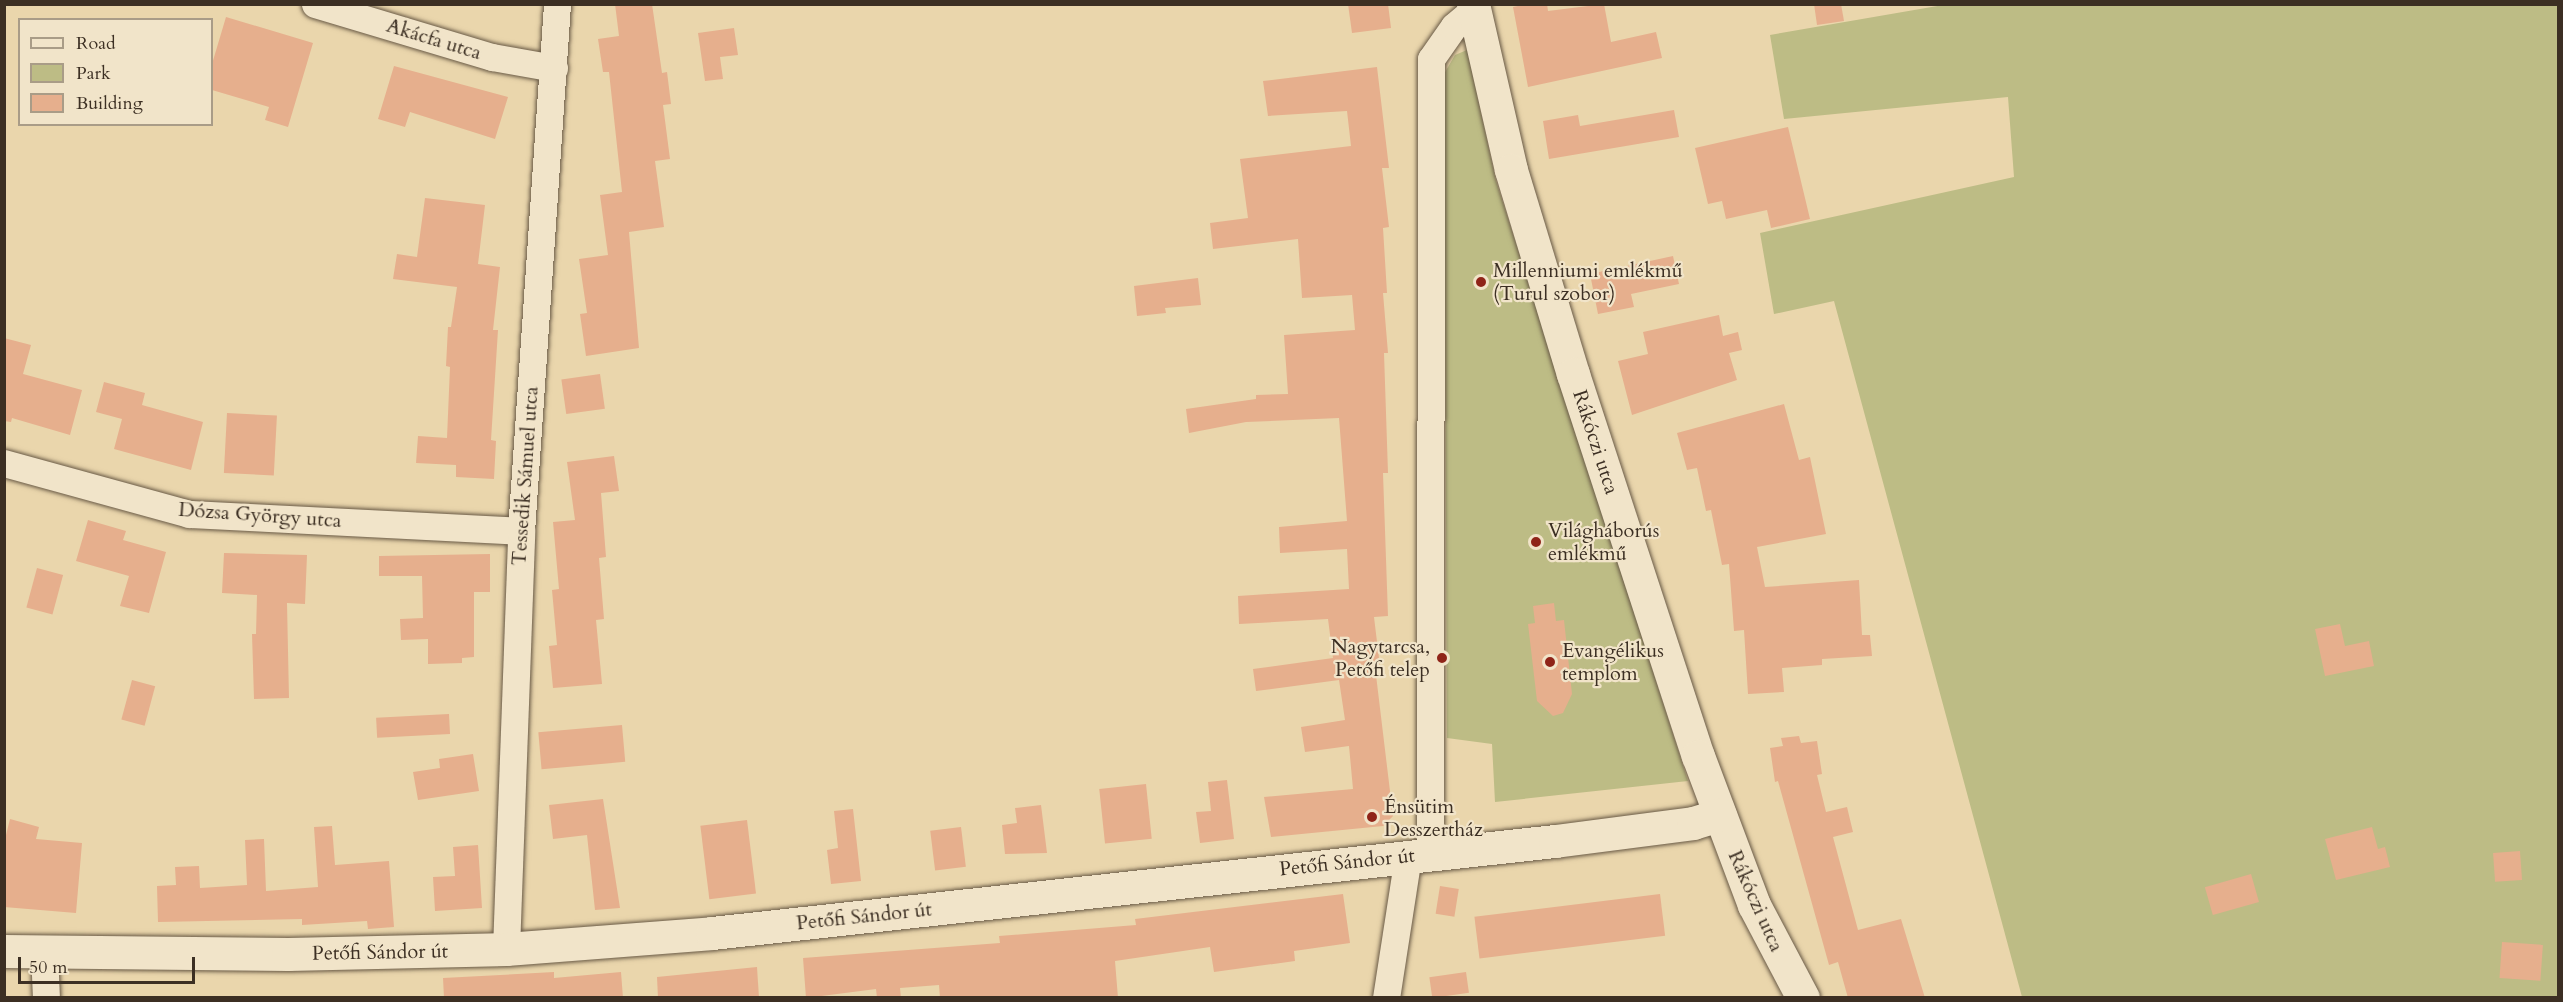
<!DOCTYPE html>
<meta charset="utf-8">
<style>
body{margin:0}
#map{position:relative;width:2563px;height:1002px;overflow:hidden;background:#ead6ac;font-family:Cardo,serif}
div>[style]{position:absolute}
.green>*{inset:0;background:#bdbc85}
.building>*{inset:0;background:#e6af8d;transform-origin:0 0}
.roads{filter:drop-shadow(0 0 2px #685945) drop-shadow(0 0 2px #685945)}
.street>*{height:27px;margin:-13.5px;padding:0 13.5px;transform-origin:13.5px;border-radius:13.5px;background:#f1e4c9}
.secondary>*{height:33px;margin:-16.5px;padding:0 16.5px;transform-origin:16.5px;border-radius:16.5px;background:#f1e4c9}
.dots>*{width:16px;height:16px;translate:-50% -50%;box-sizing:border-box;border:3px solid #f1e4c9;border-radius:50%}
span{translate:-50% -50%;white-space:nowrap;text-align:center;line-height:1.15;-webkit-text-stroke:4.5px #f1e4c9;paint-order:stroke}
.street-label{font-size:20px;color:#3c2f23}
.poi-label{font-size:20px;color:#3c2f23}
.left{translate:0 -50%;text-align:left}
.right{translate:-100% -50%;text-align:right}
.frame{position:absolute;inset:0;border:6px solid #3c2f23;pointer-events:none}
.legend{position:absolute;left:18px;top:18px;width:195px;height:108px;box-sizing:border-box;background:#f1e4c9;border:2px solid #a99c87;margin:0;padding:8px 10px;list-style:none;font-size:18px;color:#3c2f23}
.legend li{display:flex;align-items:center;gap:12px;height:30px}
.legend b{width:30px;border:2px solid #a99c87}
.scale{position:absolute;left:18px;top:957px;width:177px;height:27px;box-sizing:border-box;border:3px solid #3c2f23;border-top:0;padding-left:8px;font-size:18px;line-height:21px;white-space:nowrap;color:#3c2f23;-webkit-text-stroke:4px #f1e4c9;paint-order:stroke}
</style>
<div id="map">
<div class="green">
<i style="clip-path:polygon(1949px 4px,2558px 5px,2558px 997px,2022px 997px,1834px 301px,1774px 314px,1760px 233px,2014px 177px,2008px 97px,1784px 119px,1770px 35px)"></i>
<i style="clip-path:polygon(1467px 50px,1496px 181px,1688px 781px,1495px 802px,1492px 744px,1447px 738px,1444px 74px,1455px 55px)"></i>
</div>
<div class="building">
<i style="clip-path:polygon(615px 4px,652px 4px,662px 73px,667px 72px,671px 104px,663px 105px,670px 159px,655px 161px,664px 227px,629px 232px,639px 348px,586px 356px,580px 314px,587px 313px,579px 259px,608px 255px,600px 195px,622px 192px,609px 72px,603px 72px,598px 39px,619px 36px)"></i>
<i style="clip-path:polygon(1348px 4px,1388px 4px,1391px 28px,1352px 33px)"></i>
<i style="clip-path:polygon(1527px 4px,1547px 4px,1548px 11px,1604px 4px,1611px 42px,1656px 32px,1662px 58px,1528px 87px,1513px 7px)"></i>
<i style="clip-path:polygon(1814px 4px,1841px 4px,1844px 21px,1817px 25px)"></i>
<i style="clip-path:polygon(226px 17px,313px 43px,288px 127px,265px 120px,269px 107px,212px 90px,212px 64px)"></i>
<i style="clip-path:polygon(734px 28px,738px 55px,720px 57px,723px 79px,705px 81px,698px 33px)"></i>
<i style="clip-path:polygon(394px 66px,508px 97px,495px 139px,410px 112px,405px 127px,378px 119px)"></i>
<i style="clip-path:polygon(1377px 67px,1389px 168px,1382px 168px,1389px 227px,1383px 228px,1387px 293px,1383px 293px,1388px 353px,1384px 353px,1388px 473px,1383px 473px,1388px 616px,1374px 617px,1381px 675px,1376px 675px,1393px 816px,1383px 826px,1271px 837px,1264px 797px,1353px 789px,1349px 746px,1305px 752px,1301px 727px,1345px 720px,1339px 680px,1256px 691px,1253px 669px,1333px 658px,1328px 619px,1239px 624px,1238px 596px,1349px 589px,1347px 549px,1280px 553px,1279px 527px,1347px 521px,1339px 418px,1246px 422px,1189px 433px,1186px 409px,1256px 399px,1256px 395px,1288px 394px,1284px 335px,1355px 330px,1352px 295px,1302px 298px,1298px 239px,1213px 249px,1210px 223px,1248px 218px,1240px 159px,1351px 146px,1347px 111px,1268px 116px,1263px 81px)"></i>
<i style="clip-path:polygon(1674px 110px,1679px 137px,1549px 159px,1543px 121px,1578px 115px,1580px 126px)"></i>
<i style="clip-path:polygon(1788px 127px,1810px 219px,1771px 228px,1767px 210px,1726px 219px,1722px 201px,1708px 204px,1695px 148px)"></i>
<i style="clip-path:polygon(425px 198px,485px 205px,478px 264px,500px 267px,493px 330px,498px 330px,491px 440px,496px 441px,494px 479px,456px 477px,456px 465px,416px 463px,418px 436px,447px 438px,450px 367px,446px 366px,448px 327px,451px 327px,457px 287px,393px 279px,397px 254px,417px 257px)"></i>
<i style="clip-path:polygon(1673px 256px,1679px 284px,1631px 294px,1634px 307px,1598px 314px,1590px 274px)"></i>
<i style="clip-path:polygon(1198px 278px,1201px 305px,1165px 308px,1166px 313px,1137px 316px,1134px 286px)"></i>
<i style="clip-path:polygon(1719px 315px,1723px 336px,1738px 332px,1742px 350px,1729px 353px,1737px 380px,1632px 415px,1618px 361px,1648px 354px,1643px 332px)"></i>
<i style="clip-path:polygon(4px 338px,31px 345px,23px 374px,82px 390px,70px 435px,12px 418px,11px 422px,4px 421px)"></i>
<i style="left:600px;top:374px;width:35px;height:39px;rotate:82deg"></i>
<i style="clip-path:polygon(104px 382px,145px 393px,142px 405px,203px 422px,191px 470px,114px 449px,122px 419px,96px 412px)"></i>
<i style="clip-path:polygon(1784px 404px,1799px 460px,1810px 457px,1826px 534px,1757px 547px,1765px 587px,1859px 580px,1862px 635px,1870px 635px,1872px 656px,1822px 659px,1822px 665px,1782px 668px,1784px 692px,1748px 694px,1744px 630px,1734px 631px,1729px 564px,1722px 565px,1711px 510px,1706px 511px,1697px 468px,1687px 470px,1677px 433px)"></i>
<i style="left:227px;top:413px;width:50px;height:60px;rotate:3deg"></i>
<i style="clip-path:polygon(614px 456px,619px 491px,601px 493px,606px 557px,599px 558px,604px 619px,596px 620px,602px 684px,553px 688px,549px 646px,557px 645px,552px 590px,559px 589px,553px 522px,575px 520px,567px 462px)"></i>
<i style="clip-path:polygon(88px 520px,126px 531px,123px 540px,166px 552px,149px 613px,120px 606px,129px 576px,76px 561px)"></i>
<i style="clip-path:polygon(224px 553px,307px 555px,305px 604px,287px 603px,289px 698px,254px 699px,252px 634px,256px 634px,257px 595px,222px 593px)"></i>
<i style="clip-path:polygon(490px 554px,490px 592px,474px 592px,474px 657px,462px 658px,462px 663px,428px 664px,428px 639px,401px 640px,400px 619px,423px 618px,422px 576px,379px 576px,379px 556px)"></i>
<i style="left:37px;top:568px;width:27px;height:41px;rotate:15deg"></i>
<i style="clip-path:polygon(1554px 603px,1556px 621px,1564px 620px,1572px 694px,1563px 713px,1553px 716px,1537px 701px,1528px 624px,1535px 623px,1533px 606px)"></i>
<i style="clip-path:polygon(2340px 624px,2345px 646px,2369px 641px,2374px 666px,2325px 676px,2315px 629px)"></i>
<i style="left:132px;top:680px;width:24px;height:41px;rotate:15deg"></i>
<i style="left:449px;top:714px;width:20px;height:73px;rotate:87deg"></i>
<i style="left:622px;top:725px;width:37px;height:84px;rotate:85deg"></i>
<i style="clip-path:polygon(1799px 736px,1801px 743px,1817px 741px,1822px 774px,1817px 775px,1826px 812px,1847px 807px,1853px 832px,1833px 837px,1858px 930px,1901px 919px,1925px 998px,1848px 998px,1838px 962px,1829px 965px,1778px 781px,1775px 782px,1770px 748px,1783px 746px,1781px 738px)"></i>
<i style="clip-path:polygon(473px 754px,479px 791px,418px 800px,413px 772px,440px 768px,439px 759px)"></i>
<i style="clip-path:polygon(1227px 780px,1234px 839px,1200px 843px,1196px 812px,1211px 811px,1208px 782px)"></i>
<i style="left:1146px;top:784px;width:55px;height:47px;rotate:84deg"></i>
<i style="clip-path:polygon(603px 799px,620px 908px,595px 910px,587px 835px,553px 839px,549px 805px)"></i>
<i style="clip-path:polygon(1041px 805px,1047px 853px,1005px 854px,1002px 825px,1017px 823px,1015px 808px)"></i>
<i style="clip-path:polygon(853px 809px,861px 881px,831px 884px,827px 850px,838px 848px,834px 811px)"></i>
<i style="clip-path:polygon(10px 819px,39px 827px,36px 839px,82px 843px,76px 913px,4px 907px,4px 843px)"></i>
<i style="left:747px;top:820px;width:74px;height:47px;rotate:83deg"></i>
<i style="clip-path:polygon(332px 826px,335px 865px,389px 861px,394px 927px,368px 929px,367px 921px,302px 925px,302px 919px,158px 922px,157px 886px,176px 885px,175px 867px,199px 866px,200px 888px,247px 885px,245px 840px,264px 839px,266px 891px,318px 887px,314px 827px)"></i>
<i style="left:961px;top:827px;width:40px;height:31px;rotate:83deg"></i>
<i style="clip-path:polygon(2372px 827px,2378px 849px,2385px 847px,2390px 867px,2336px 880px,2325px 839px)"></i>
<i style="clip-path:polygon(478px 845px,482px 908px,435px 911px,433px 877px,455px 876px,453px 847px)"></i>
<i style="left:2520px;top:851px;width:29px;height:27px;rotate:86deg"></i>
<i style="left:2251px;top:874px;width:29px;height:48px;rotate:74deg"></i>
<i style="left:1440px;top:886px;width:19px;height:28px;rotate:9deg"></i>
<i style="clip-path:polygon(1343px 894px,1350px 943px,1294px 951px,1295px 961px,1214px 972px,1210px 947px,1115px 961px,1118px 998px,940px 998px,939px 985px,900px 988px,901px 998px,877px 998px,876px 989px,806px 998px,803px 958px,1000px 943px,999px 936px,1136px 925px,1135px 919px)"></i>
<i style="left:1660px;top:894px;width:42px;height:187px;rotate:83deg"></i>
<i style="left:2502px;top:942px;width:41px;height:36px;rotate:4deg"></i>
<i style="clip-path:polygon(757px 967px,759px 998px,658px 998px,657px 977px)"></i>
<i style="clip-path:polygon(554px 972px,554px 978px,621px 972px,623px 998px,444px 998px,443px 978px)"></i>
<i style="left:1466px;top:972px;width:21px;height:37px;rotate:82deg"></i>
</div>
<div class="roads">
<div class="street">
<i style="left:315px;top:4px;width:185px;rotate:16.7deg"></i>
<i style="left:492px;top:57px;width:63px;rotate:10.1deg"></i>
<i style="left:4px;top:463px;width:192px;rotate:15.4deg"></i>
<i style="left:189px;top:514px;width:332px;rotate:2.9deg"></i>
<i style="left:1430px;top:853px;width:794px;rotate:-89.93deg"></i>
<i style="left:1431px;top:59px;width:40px;rotate:-55.1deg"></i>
<i style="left:1454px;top:26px;width:26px;rotate:-40deg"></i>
<i style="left:506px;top:949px;width:418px;rotate:-87.9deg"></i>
<i style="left:521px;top:531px;width:528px;rotate:-86.09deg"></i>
<i style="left:44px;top:951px;width:47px;rotate:87.6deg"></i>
<i style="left:1386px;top:998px;width:144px;rotate:-81.2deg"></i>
</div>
<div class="secondary">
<i style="left:1473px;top:4px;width:170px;rotate:77.1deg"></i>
<i style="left:1511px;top:170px;width:213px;rotate:73.1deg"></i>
<i style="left:1573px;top:374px;width:402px;rotate:71.9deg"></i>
<i style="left:1698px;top:756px;width:159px;rotate:69.4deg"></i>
<i style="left:1754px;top:905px;width:105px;rotate:62.2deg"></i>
<i style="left:4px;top:951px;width:284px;rotate:0.6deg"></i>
<i style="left:288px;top:954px;width:218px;rotate:-1.3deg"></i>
<i style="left:506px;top:949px;width:207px;rotate:-4.4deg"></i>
<i style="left:712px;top:933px;width:848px;rotate:-6.23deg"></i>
<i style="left:1555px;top:841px;width:139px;rotate:-7.4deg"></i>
<i style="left:1693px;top:823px;width:28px;rotate:-17deg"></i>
</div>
</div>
<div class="dots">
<i style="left:1481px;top:282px;background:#8f2418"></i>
<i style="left:1536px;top:542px;background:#8f2418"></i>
<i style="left:1442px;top:658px;background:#8f2418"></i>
<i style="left:1550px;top:662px;background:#8f2418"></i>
<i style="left:1372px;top:817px;background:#8f2418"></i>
</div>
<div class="street-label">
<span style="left:434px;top:39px;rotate:17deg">Akácfa utca</span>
<span style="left:1596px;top:442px;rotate:72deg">Rákóczi utca</span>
<span style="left:525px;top:476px;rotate:-86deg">Tessedik Sámuel utca</span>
<span style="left:260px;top:515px;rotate:4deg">Dózsa György utca</span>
<span style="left:1347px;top:862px;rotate:-6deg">Petőfi Sándor út</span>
<span style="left:1756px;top:901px;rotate:66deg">Rákóczi utca</span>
<span style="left:864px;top:916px;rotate:-6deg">Petőfi Sándor út</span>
<span style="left:380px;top:952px;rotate:-1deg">Petőfi Sándor út</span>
</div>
<div class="poi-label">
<span class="left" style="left:1493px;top:282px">Millenniumi emlékmű<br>(Turul szobor)</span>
<span class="left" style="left:1548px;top:542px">Világháborús<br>emlékmű</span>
<span class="right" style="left:1430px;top:658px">Nagytarcsa,<br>Petőfi telep</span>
<span class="left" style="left:1562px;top:662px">Evangélikus<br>templom</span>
<span class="left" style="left:1384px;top:818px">Énsütim<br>Desszertház</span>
</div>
<div class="frame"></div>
<ul class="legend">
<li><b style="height:8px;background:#f1e4c9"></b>Road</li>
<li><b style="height:16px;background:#bdbc85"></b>Park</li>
<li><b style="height:16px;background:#e6af8d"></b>Building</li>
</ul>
<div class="scale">50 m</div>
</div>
